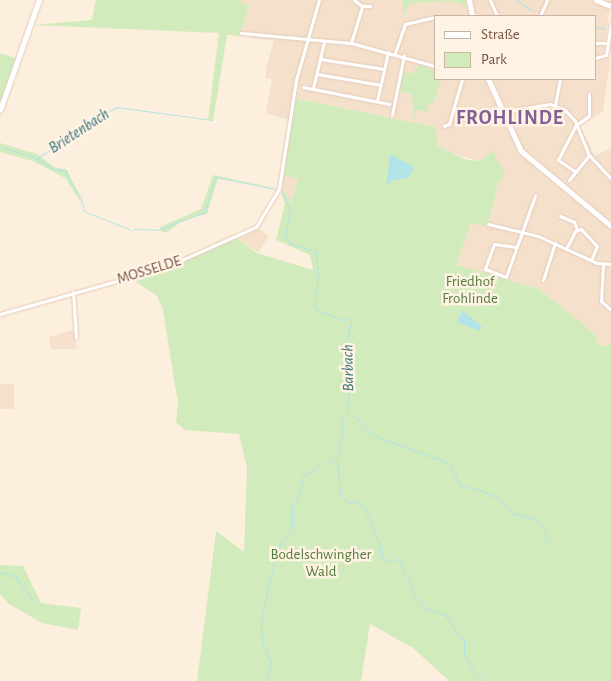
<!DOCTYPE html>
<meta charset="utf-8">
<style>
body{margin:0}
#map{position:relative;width:611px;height:681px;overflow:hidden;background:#fdefdd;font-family:"Alegreya Sans",sans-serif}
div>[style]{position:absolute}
.residential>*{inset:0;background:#f5e0cb;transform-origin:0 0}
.green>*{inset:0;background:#d2ebbc}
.water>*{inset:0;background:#b1e3e7}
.stream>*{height:1px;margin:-0.5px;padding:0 0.5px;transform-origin:0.5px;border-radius:0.5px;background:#b1e3e7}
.roads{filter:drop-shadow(0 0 1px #e3ccbc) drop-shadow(0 0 1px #e3ccbc)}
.minor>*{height:3px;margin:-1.5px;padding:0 1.5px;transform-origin:1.5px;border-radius:1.5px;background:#fff}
.tertiary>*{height:4.5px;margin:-2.25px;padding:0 2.25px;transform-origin:2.25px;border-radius:2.25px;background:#fff}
.secondary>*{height:5px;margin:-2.5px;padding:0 2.5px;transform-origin:2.5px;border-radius:2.5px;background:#fff}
span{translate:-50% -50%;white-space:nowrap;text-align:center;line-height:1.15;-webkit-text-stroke:5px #fff3e4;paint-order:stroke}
.street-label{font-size:15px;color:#745245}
.park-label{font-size:15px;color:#537a3c}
.water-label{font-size:16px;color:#38747b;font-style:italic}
.district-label{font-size:20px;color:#816098;font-weight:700;letter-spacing:1px}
.legend{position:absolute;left:434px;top:15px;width:162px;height:65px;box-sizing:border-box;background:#fff3e4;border:1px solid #c7b3a4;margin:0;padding:6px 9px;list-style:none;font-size:15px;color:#745245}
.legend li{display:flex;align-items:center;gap:10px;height:25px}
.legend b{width:25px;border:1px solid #c7b3a4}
</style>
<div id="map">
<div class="residential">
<i style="clip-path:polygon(evenodd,242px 0,402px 0,404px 17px,410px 3px,454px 1px,466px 6px,465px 0,611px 0,605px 43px,610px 62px,603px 112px,579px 124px,595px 156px,611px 148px,611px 345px,599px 346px,595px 335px,580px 321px,539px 289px,456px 265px,471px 222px,488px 226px,498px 184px,504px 174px,489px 157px,479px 161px,443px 151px,435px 141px,435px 127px,294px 98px,290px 120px,266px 113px,272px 79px,266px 78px,266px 68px,274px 41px,240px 36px,249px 6px,241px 4px,242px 0,435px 16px,595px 16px,595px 79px,435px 79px,435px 16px)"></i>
<i style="clip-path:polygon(282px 175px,298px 179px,291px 202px,279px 189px)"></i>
<i style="clip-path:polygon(256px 227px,269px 236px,258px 252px,235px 237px)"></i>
<i style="clip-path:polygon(73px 330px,77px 349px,51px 349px,49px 337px)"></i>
<i style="left:0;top:384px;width:14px;height:25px"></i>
</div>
<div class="green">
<i style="clip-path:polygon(96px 0,242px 0,241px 4px,249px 5px,240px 36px,227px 35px,213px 121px,208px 120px,219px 33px,33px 25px,92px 20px)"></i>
<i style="clip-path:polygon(402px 0,465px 0,467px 7px,454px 1px,410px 3px,404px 17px)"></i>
<i style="clip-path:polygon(30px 26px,0 117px,0 53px,18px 59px)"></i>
<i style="clip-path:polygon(420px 65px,435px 71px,435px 79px,441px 79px,434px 103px,429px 102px,427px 112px,416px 110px,414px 120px,412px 94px,397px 92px,401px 71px,411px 74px)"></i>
<i style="clip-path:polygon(294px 98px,435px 127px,438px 146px,464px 159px,479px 161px,493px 151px,505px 174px,498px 184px,488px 226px,471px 223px,456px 265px,539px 289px,580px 321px,595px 335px,599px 346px,611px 345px,611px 681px,449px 681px,413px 648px,370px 624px,361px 681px,197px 681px,216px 531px,244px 552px,247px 468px,239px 434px,185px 430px,176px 422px,178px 404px,163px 310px,157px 296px,130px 278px,157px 271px,235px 237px,257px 253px,313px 270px,310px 255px,276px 240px,285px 203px,282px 195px,284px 191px,291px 202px,298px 179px,282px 175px)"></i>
<i style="clip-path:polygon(0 143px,37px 154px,54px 167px,67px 170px,83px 205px,65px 178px,33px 161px,0 152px)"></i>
<i style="clip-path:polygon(213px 175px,279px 189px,218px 178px,207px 214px,185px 219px,166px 233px,161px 231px,160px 227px,201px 209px)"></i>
<i style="clip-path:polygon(0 565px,23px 566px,41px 603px,81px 608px,78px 630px,42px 623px,9px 604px,0 594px)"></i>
</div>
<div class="water">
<i style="clip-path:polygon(390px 154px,414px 167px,409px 178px,392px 180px,386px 187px)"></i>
<i style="clip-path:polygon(462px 310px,482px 327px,479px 331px,457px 322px)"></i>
</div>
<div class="stream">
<i style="left:516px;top:0;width:20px;rotate:33deg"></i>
<i style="left:595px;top:26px;width:10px;rotate:17deg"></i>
<i style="left:3px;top:148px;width:32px;rotate:16deg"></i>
<i style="left:34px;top:157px;width:25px;rotate:32deg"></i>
<i style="left:55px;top:170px;width:9px;rotate:-6deg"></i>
<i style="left:64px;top:169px;width:34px;rotate:60deg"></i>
<i style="left:81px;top:199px;width:12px;rotate:76deg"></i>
<i style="left:84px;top:211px;width:51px;rotate:22deg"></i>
<i style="left:36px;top:159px;width:95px;rotate:-33deg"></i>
<i style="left:116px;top:107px;width:97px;rotate:7.7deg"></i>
<i style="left:281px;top:191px;width:20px;rotate:63deg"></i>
<i style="left:290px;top:209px;width:27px;rotate:100deg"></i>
<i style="left:285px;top:236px;width:9px;rotate:54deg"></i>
<i style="left:290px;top:243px;width:28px;rotate:19deg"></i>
<i style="left:316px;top:252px;width:21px;rotate:85deg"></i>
<i style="left:134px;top:229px;width:23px;rotate:2deg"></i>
<i style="left:157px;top:230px;width:51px;rotate:-20.6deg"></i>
<i style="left:205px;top:212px;width:36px;rotate:-74deg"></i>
<i style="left:215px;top:177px;width:62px;rotate:11.1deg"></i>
<i style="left:318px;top:276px;width:32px;rotate:97deg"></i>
<i style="left:314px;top:308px;width:30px;rotate:24deg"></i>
<i style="left:341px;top:320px;width:11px;rotate:-5deg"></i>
<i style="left:352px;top:319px;width:28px;rotate:105deg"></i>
<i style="left:345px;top:346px;width:9px;rotate:63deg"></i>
<i style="left:349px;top:354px;width:22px;rotate:98deg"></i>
<i style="left:346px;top:376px;width:6px;rotate:51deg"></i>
<i style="left:350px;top:381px;width:31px;rotate:96deg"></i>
<i style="left:347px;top:412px;width:12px;rotate:121deg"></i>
<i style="left:341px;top:422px;width:13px;rotate:81deg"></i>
<i style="left:343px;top:435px;width:9px;rotate:122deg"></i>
<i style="left:338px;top:443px;width:8px;rotate:67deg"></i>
<i style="left:341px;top:450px;width:6px;rotate:135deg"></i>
<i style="left:352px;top:414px;width:34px;rotate:43deg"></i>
<i style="left:377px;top:437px;width:79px;rotate:20deg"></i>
<i style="left:451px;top:464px;width:24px;rotate:68deg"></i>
<i style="left:460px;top:486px;width:21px;rotate:11deg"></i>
<i style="left:481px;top:490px;width:22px;rotate:27deg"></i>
<i style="left:501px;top:500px;width:16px;rotate:52deg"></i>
<i style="left:511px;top:513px;width:25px;rotate:14deg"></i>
<i style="left:535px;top:519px;width:16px;rotate:50deg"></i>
<i style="left:545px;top:531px;width:11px;rotate:85deg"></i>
<i style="left:546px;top:542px;width:6px;rotate:18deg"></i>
<i style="left:337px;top:458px;width:35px;rotate:85deg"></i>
<i style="left:340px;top:493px;width:14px;rotate:51deg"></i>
<i style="left:349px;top:504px;width:8px;rotate:-23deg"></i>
<i style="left:356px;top:501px;width:12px;rotate:42deg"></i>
<i style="left:365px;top:509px;width:39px;rotate:67deg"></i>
<i style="left:380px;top:545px;width:10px;rotate:90deg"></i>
<i style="left:380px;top:555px;width:10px;rotate:37deg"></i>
<i style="left:388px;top:561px;width:11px;rotate:-10deg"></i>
<i style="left:399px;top:559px;width:43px;rotate:66.4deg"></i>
<i style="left:416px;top:598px;width:14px;rotate:45deg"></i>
<i style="left:426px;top:608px;width:22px;rotate:22deg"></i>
<i style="left:446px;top:616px;width:26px;rotate:59deg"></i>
<i style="left:459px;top:638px;width:5px;rotate:11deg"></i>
<i style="left:464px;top:639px;width:15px;rotate:90deg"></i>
<i style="left:464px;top:654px;width:18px;rotate:61deg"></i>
<i style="left:473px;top:670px;width:16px;rotate:43deg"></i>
<i style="left:325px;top:463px;width:12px;rotate:-20deg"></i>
<i style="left:0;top:572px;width:17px;rotate:17deg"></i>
<i style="left:16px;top:577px;width:29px;rotate:55deg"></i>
<i style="left:265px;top:681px;width:19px;rotate:-72deg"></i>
<i style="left:271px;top:663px;width:24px;rotate:-112deg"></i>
<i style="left:262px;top:641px;width:19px;rotate:-93deg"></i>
<i style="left:261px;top:622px;width:49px;rotate:-78.2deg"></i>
<i style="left:271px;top:574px;width:34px;rotate:-73deg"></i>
<i style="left:281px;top:541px;width:17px;rotate:-50deg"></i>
<i style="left:292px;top:528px;width:21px;rotate:-90deg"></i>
<i style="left:292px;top:507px;width:13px;rotate:-58deg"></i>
<i style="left:299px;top:496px;width:20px;rotate:-79deg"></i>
<i style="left:303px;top:476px;width:22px;rotate:-32deg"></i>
</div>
<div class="roads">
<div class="minor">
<i style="left:490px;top:0;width:17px;rotate:66deg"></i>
<i style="left:362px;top:6px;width:8px"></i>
<i style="left:540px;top:16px;width:17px;rotate:-66deg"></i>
<i style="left:241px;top:33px;width:110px;rotate:5.2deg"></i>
<i style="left:351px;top:43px;width:87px;rotate:15.3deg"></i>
<i style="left:351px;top:43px;width:39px;rotate:-73deg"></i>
<i style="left:362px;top:6px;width:10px;rotate:-143deg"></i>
<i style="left:595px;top:43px;width:10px"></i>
<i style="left:395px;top:53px;width:31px;rotate:-71deg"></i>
<i style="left:405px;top:24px;width:31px;rotate:-13deg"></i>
<i style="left:595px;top:58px;width:11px;rotate:-15deg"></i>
<i style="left:606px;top:55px;width:33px;rotate:-81deg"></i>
<i style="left:320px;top:59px;width:65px;rotate:8.9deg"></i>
<i style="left:317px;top:74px;width:65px;rotate:9.8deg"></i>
<i style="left:303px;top:87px;width:88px;rotate:11.2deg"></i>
<i style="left:313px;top:88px;width:47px;rotate:-76.6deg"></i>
<i style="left:377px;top:101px;width:50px;rotate:-77.3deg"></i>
<i style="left:555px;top:105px;width:26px;rotate:-79deg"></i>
<i style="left:501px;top:112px;width:50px;rotate:-9.3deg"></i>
<i style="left:550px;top:104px;width:15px;rotate:20deg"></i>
<i style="left:564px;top:109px;width:16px;rotate:47deg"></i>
<i style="left:575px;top:121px;width:37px;rotate:68deg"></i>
<i style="left:589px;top:155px;width:33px;rotate:47deg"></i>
<i style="left:392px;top:115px;width:61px;rotate:-78.7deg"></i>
<i style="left:444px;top:126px;width:5px;rotate:-22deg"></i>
<i style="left:449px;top:124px;width:47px;rotate:-73.9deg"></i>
<i style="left:576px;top:172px;width:22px;rotate:-146deg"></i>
<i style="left:558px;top:160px;width:39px;rotate:-63deg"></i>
<i style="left:576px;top:125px;width:16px;rotate:-35deg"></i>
<i style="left:589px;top:116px;width:22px;rotate:-90deg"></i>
<i style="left:569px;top:180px;width:32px;rotate:-51deg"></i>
<i style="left:560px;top:216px;width:15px;rotate:23deg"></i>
<i style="left:574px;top:222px;width:8px;rotate:67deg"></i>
<i style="left:488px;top:224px;width:51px;rotate:13.5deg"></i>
<i style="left:538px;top:236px;width:65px;rotate:24.6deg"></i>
<i style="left:597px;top:263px;width:14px;rotate:4deg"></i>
<i style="left:516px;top:247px;width:22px;rotate:-172deg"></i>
<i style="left:494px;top:244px;width:27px;rotate:110deg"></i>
<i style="left:485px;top:269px;width:22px;rotate:21deg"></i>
<i style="left:506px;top:277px;width:86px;rotate:-70.3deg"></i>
<i style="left:566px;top:249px;width:20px;rotate:-63deg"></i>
<i style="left:575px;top:231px;width:6px;rotate:-18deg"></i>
<i style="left:581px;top:229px;width:23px;rotate:47deg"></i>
<i style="left:597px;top:246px;width:15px;rotate:113deg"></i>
<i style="left:603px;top:264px;width:37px;rotate:93deg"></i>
<i style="left:601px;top:301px;width:13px;rotate:42deg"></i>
<i style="left:543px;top:280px;width:39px;rotate:-72deg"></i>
<i style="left:73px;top:292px;width:45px;rotate:86.2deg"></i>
<i style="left:0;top:314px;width:173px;rotate:-15.8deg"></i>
<i style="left:166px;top:267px;width:98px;rotate:-24deg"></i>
<i style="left:256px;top:227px;width:44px;rotate:-58.8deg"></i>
<i style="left:279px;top:189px;width:110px;rotate:-81.1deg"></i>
<i style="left:296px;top:80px;width:83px;rotate:-74deg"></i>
</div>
<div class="tertiary">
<i style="left:596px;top:0;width:16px;rotate:22deg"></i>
<i style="left:0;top:110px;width:117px;rotate:-70.5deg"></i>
</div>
<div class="secondary">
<i style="left:469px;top:0;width:16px;rotate:79deg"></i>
<i style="left:488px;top:79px;width:79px;rotate:65.4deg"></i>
<i style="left:521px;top:151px;width:117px;rotate:39.8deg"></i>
</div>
</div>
<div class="street-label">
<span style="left:149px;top:270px;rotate:-17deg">MOSSELDE</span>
</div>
<div class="park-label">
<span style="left:470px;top:290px">Friedhof<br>Frohlinde</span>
<span style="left:321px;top:563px">Bodelschwingher<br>Wald</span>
</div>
<div class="water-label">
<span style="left:79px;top:131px;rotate:-33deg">Brietenbach</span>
<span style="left:348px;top:368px;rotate:-91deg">Barbach</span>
</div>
<div class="district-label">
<span style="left:510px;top:118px">FROHLINDE</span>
</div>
<ul class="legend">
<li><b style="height:6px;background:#fff"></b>Straße</li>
<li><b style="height:14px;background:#d2ebbc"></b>Park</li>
</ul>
</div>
